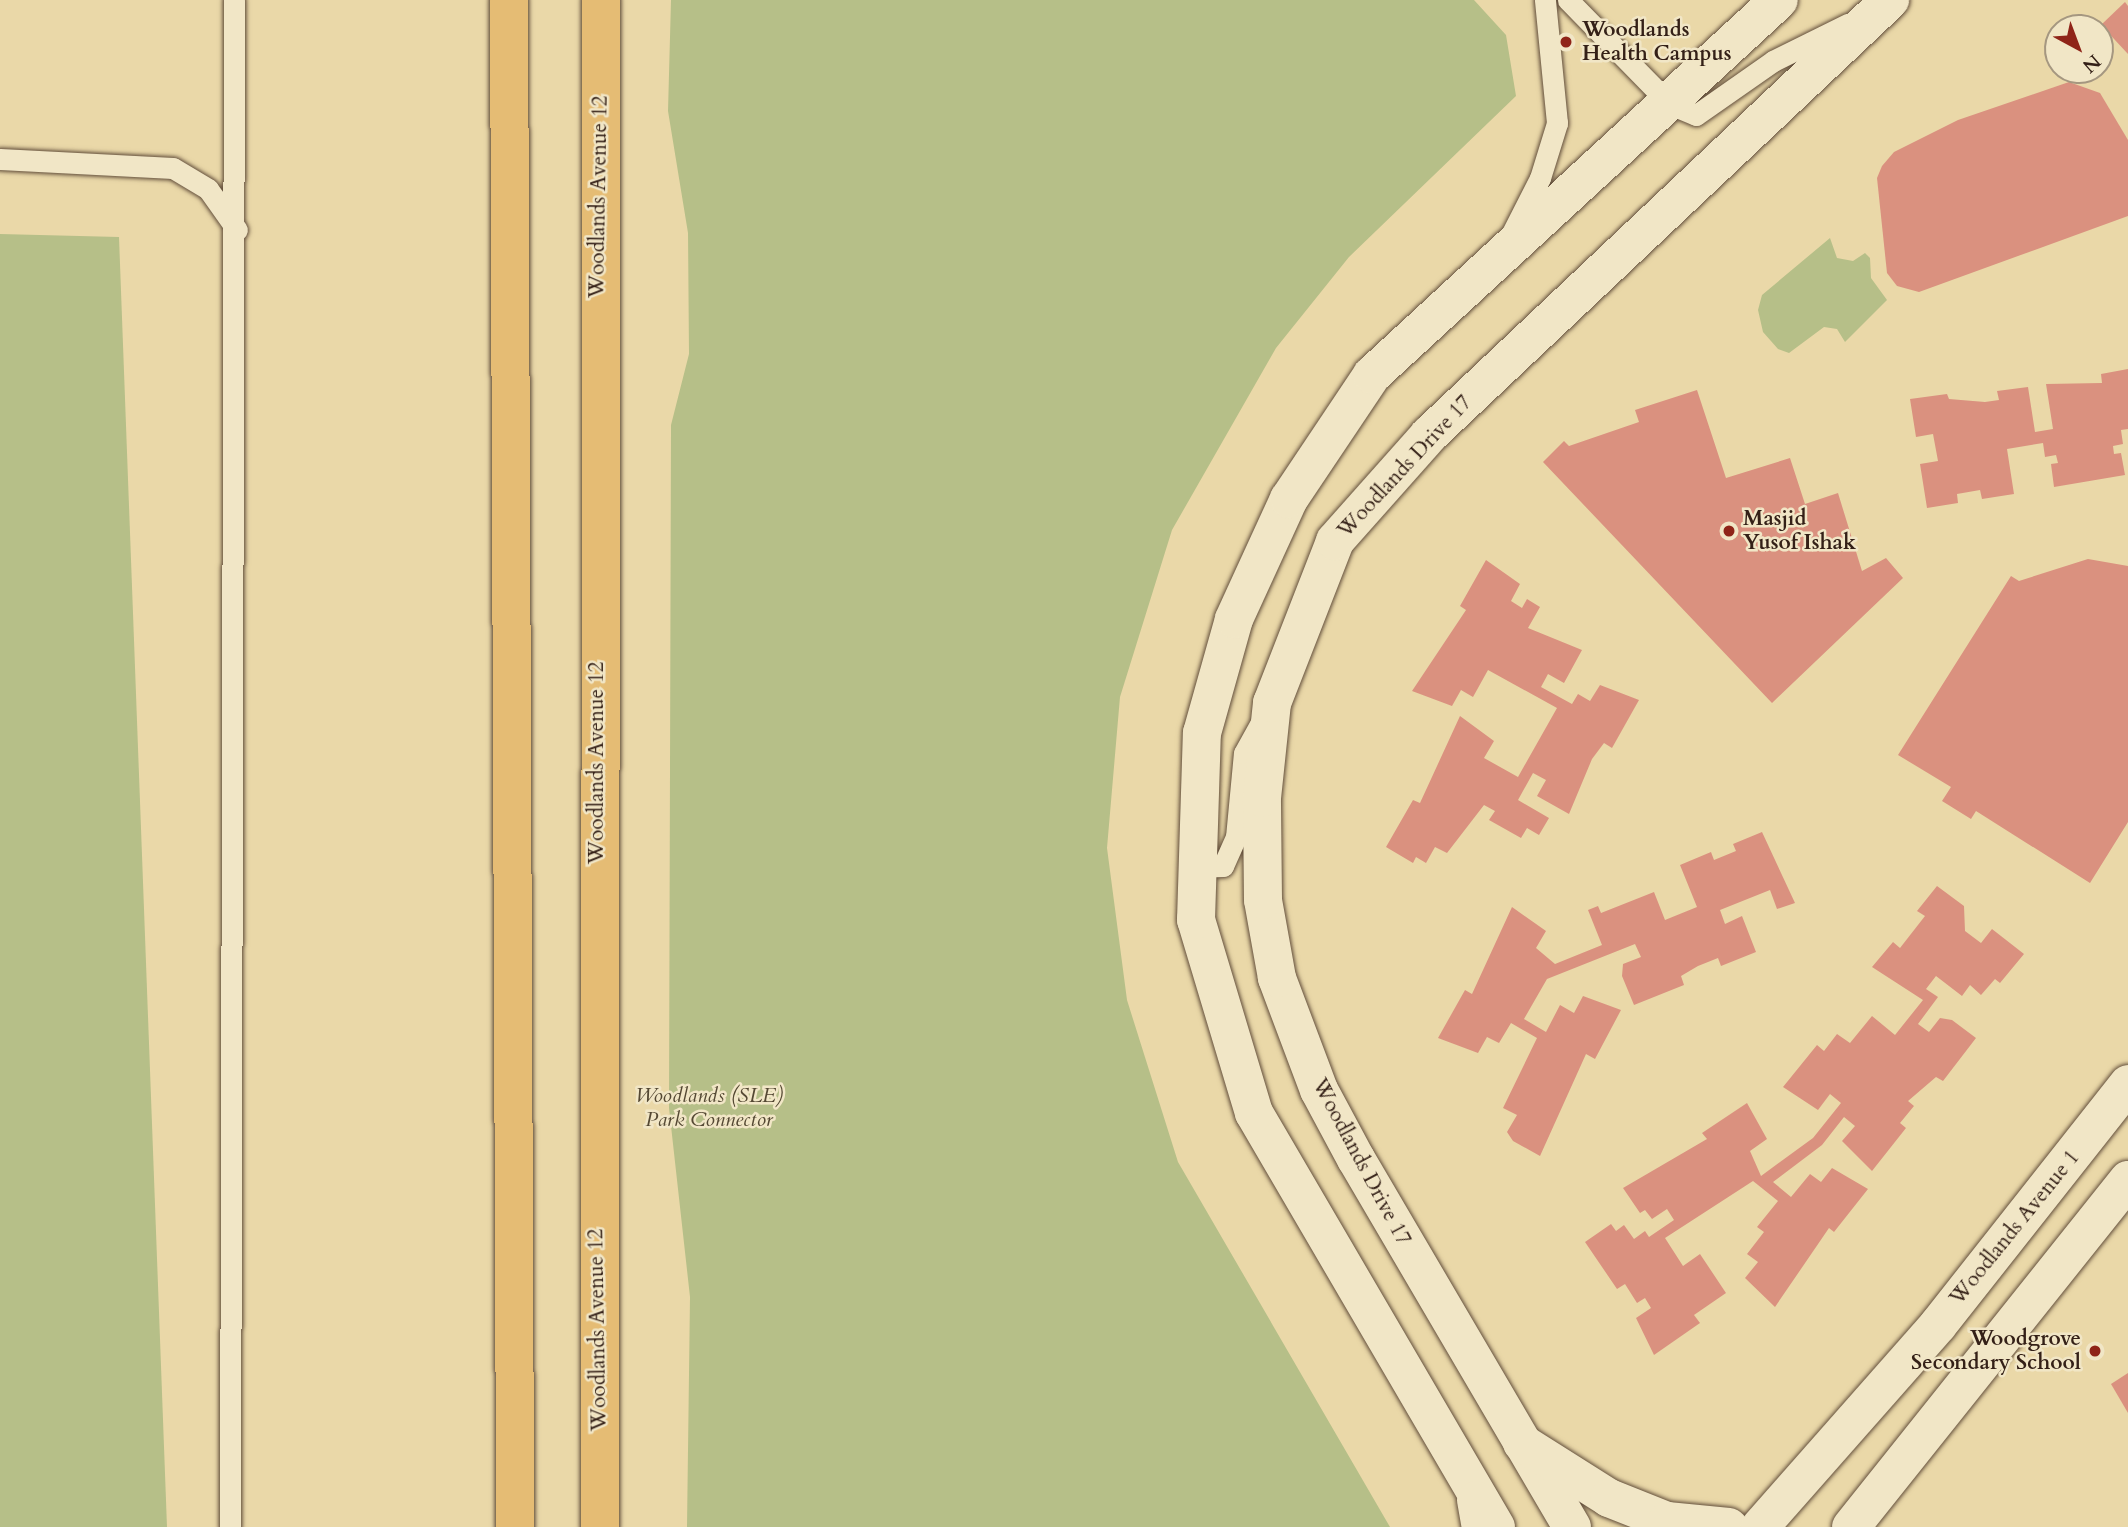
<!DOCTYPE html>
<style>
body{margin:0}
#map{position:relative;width:2128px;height:1527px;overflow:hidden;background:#ead8a8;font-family:Cardo,serif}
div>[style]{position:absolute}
.green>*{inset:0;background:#b6bf88}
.building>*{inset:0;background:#da917f}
.roads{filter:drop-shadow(0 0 2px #624e3b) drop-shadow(0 0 2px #624e3b)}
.service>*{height:21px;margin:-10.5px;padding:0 10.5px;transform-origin:10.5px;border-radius:10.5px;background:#f1e6c6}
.minor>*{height:38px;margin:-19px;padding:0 19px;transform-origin:19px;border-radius:19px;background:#f1e6c6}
.tertiary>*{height:38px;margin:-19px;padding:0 19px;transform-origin:19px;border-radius:19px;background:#f1e6c6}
.primary>*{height:38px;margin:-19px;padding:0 19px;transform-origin:19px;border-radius:19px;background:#e5bc74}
.dots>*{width:19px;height:19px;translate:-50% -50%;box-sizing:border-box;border:4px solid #f1e6c6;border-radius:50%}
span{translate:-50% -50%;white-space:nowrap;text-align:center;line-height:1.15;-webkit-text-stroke:5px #f1e6c6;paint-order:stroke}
.poi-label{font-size:21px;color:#342017;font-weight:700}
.left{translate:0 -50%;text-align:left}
.right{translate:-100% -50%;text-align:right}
.street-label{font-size:21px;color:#342017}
.park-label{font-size:21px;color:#544833;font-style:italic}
.north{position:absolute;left:2044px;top:14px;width:70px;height:70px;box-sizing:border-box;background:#f1e6c6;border:2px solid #a59780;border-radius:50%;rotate:139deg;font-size:19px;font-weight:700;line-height:28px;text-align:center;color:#342017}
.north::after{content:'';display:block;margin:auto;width:24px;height:32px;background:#8f2418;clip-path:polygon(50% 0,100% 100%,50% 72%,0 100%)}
</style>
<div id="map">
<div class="green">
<i style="clip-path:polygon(671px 0,1474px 0,1506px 35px,1516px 96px,1349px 257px,1276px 348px,1172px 530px,1120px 697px,1107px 848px,1127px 1000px,1178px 1162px,1390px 1527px,687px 1527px,690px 1297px,669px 1108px,671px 425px,689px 354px,688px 233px,668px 111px)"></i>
<i style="clip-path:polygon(0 234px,119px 237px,167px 1527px,0 1527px)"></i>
<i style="clip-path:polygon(1830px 238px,1837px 258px,1853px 261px,1865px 253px,1870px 258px,1871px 278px,1887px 300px,1845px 342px,1837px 329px,1824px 327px,1789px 353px,1778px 349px,1763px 332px,1758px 310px,1762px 295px)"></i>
</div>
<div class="building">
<i style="clip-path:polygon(2125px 2px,2128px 6px,2128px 54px,2101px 25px)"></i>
<i style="clip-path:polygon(2069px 82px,2100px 93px,2128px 140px,2128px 216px,1919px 292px,1897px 286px,1887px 273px,1877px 178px,1882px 166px,1894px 152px,1958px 120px)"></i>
<i style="clip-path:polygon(2128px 369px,2128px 429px,2121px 430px,2123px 444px,2113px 446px,2114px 454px,2121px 453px,2125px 475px,2054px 487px,2051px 464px,2058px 463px,2056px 455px,2045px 457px,2043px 443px,2007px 449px,2014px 494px,1982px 499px,1980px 490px,1957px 494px,1958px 503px,1927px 508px,1920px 464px,1938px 461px,1933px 434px,1916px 437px,1910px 399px,1947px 394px,1949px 399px,1985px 402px,1999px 400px,1997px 391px,2028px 387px,2035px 432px,2053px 429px,2046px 384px,2102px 383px,2101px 374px)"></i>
<i style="clip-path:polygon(1697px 390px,1726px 478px,1790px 458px,1805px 504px,1838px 493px,1862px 571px,1886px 558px,1903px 578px,1772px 703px,1543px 462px,1564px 441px,1569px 446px,1639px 422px,1635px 410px)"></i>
<i style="clip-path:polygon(2088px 559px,2128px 566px,2128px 822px,2090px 883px,1976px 811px,1971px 819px,1942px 801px,1951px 787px,1898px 755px,2011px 576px,2019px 581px)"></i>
<i style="clip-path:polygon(1486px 560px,1520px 584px,1511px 601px,1522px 608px,1527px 599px,1540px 607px,1528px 628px,1582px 650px,1564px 683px,1548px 674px,1541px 687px,1572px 704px,1578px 694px,1590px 701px,1600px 685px,1639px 700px,1612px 748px,1604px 743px,1592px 759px,1569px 814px,1537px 796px,1546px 780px,1533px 773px,1518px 800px,1549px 818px,1539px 835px,1527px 828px,1521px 838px,1489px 820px,1495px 811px,1484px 805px,1447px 853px,1435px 847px,1426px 863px,1416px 857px,1413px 863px,1386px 847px,1413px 800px,1420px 803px,1460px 716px,1494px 741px,1484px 758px,1518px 777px,1557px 708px,1488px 670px,1473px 697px,1461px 690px,1452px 706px,1412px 691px,1466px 610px,1460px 606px)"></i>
<i style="clip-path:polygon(1762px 832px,1795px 903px,1777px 909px,1770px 890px,1720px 910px,1725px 924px,1742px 916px,1756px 952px,1721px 966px,1718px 958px,1698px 966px,1681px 976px,1684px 985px,1634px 1005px,1622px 976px,1623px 964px,1641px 957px,1635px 944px,1547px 979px,1524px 1019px,1546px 1032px,1560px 1005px,1574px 1013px,1583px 996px,1621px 1010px,1595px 1059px,1586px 1054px,1540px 1156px,1513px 1141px,1507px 1132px,1517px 1115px,1503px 1108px,1537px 1038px,1511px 1023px,1499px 1043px,1487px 1037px,1478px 1053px,1438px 1038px,1465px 990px,1472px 994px,1512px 907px,1546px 931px,1536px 948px,1555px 964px,1602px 945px,1588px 910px,1598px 906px,1601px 913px,1654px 892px,1665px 920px,1697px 907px,1680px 865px,1711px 852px,1714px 860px,1736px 851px,1733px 844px)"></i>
<i style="clip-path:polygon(1937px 886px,1964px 906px,1965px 931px,1981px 943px,1992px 929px,2024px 954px,2000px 983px,1995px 979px,1981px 995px,1970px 985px,1962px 996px,1936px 976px,1926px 989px,1938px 997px,1918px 1024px,1929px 1032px,1940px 1018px,1952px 1020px,1976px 1038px,1943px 1081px,1936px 1077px,1908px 1101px,1914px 1106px,1900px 1123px,1906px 1128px,1872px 1171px,1842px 1141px,1855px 1126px,1844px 1117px,1822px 1145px,1773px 1182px,1791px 1197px,1810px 1174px,1821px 1182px,1832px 1168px,1868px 1189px,1834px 1232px,1829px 1228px,1775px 1307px,1745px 1278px,1758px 1262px,1747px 1254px,1764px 1232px,1757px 1227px,1778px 1201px,1753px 1181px,1665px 1238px,1683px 1266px,1700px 1254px,1726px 1293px,1694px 1315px,1700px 1323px,1654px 1355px,1636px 1318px,1651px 1308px,1645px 1298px,1637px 1303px,1625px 1284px,1617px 1289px,1585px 1242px,1611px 1224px,1616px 1231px,1624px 1225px,1634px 1239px,1645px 1231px,1649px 1237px,1674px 1220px,1667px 1209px,1652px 1219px,1645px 1210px,1640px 1213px,1623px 1188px,1707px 1139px,1702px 1133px,1747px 1103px,1767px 1139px,1750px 1151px,1761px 1176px,1813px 1138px,1841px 1103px,1830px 1094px,1818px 1110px,1783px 1087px,1817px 1045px,1824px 1051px,1837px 1034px,1850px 1043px,1872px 1016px,1895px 1035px,1923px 1000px,1872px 967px,1893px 942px,1900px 948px,1925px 916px,1917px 911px)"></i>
<i style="clip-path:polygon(2128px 1373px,2128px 1413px,2111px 1384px)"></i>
</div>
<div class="roads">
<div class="service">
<i style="left:1568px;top:0;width:146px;rotate:45.6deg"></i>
<i style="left:1670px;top:104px;width:28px;rotate:23deg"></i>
<i style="left:1696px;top:115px;width:94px;rotate:-35deg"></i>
<i style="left:1773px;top:61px;width:84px;rotate:-26.3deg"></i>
<i style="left:0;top:159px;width:173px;rotate:3deg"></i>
<i style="left:173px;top:168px;width:41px;rotate:31deg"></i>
<i style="left:208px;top:189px;width:50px;rotate:54.7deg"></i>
<i style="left:1512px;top:233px;width:62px;rotate:-63deg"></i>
<i style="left:1540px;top:178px;width:58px;rotate:-72.8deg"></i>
<i style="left:1557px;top:123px;width:124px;rotate:-95.6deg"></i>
<i style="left:1194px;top:867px;width:29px;rotate:-2deg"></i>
<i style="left:1223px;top:866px;width:32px;rotate:-66deg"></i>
<i style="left:1236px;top:837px;width:84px;rotate:-84.6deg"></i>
<i style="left:1244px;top:753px;width:38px;rotate:-61deg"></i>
<i style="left:230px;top:1527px;width:1527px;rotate:-89.85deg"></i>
</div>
<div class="minor">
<i style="left:1496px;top:1527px;width:480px;rotate:-120.3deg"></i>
<i style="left:1254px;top:1113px;width:202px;rotate:-106.7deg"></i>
<i style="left:1196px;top:920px;width:187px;rotate:-88.2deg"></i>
<i style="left:1202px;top:733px;width:118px;rotate:-74.3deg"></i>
<i style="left:1234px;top:619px;width:132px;rotate:-65.4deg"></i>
<i style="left:1289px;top:499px;width:149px;rotate:-56.2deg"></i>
<i style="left:1372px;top:375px;width:553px;rotate:-42.66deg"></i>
<i style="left:1572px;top:1527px;width:427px;rotate:-120.4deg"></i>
<i style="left:1356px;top:1159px;width:78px;rotate:-118.2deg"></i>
<i style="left:1319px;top:1090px;width:120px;rotate:-110.6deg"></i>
<i style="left:1277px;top:978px;width:79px;rotate:-100.2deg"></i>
<i style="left:1263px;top:900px;width:102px;rotate:-90.6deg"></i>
<i style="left:1262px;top:798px;width:96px;rotate:-84deg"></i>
<i style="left:1272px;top:703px;width:174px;rotate:-68.7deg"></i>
<i style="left:1335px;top:541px;width:142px;rotate:-48.4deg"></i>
<i style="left:1429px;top:435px;width:634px;rotate:-43.34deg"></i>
</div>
<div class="tertiary">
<i style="left:1522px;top:1443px;width:103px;rotate:32.3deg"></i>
<i style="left:1609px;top:1498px;width:62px;rotate:21.6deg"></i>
<i style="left:1667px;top:1521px;width:62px;rotate:5.5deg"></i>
<i style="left:1476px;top:1500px;width:27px;rotate:80deg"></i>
<i style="left:1760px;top:1527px;width:269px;rotate:-48.6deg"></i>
<i style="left:1938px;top:1325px;width:307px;rotate:-51.7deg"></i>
<i style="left:1851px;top:1527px;width:444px;rotate:-51.4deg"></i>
</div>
<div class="primary">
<i style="left:509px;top:0;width:1527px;rotate:89.77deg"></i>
<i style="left:600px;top:1527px;width:1527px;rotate:-89.96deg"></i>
</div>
</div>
<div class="dots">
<i style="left:1566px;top:42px;background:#8f2418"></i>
<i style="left:1729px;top:531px;background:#8f2418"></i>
<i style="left:2095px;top:1351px;background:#8f2418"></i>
</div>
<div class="poi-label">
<span class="left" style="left:1582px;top:42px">Woodlands<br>Health Campus</span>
<span class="left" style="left:1743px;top:531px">Masjid<br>Yusof Ishak</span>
<span class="right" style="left:2081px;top:1351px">Woodgrove<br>Secondary School</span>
</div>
<div class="street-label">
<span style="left:599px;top:197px;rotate:-89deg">Woodlands Avenue 12</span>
<span style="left:1405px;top:467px;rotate:-47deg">Woodlands Drive 17</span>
<span style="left:597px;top:763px;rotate:-90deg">Woodlands Avenue 12</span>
<span style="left:1361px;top:1162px;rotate:62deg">Woodlands Drive 17</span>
<span style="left:2015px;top:1228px;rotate:-51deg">Woodlands Avenue 1</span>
<span style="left:598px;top:1330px;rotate:-91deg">Woodlands Avenue 12</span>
</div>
<div class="park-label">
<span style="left:709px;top:1108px">Woodlands (SLE)<br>Park Connector</span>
</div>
<div class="north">N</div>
</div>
